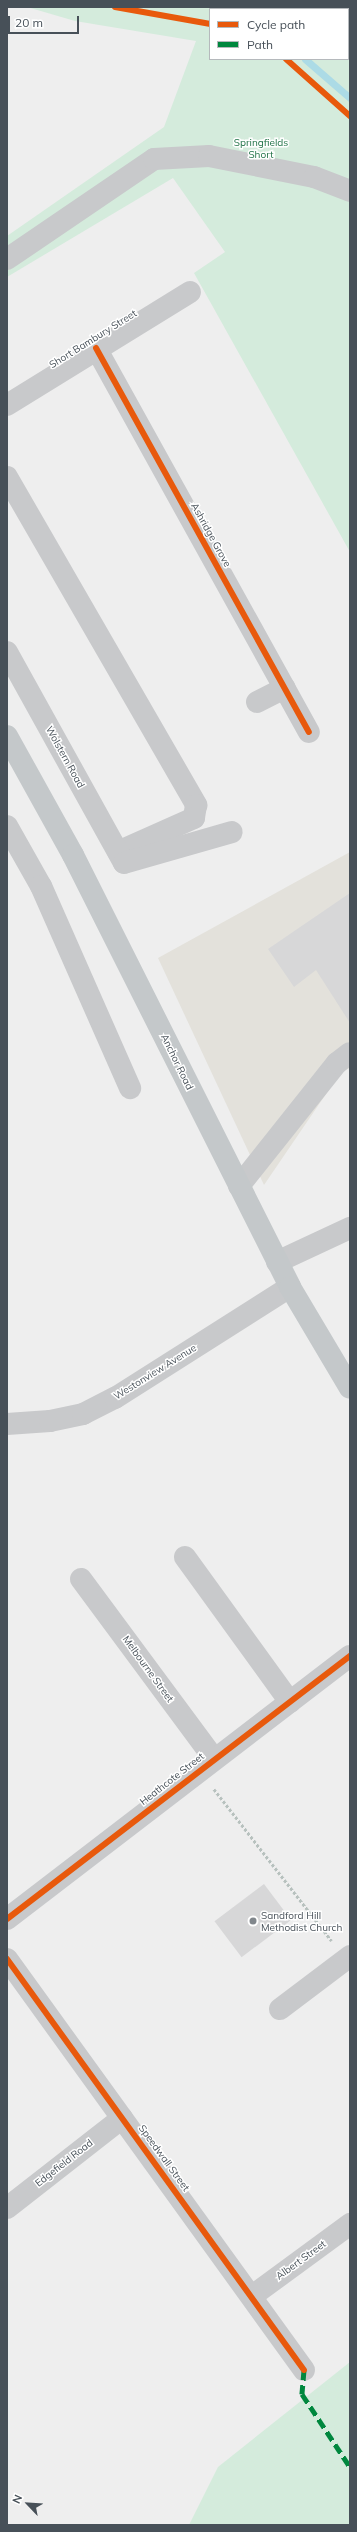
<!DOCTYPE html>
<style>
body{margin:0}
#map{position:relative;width:357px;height:2532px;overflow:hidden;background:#eee;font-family:Mulish,sans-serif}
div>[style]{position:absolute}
.commercial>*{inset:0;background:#e3e1db}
.green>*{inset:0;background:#d4ebdc}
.stream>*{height:7px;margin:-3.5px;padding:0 3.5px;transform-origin:3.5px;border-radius:3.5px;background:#acdbe6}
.building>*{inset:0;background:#d7d7d8;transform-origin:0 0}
.path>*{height:2.5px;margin-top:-1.25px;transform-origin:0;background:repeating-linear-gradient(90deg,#b7c1be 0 3px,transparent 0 5px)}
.minor>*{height:22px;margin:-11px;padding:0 11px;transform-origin:11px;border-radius:11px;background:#c8c9cb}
.major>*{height:22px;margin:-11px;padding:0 11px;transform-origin:11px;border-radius:11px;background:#c4c8ca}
.quiet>*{height:5px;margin-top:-2.5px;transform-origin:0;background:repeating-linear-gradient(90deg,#00873e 0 10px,transparent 0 15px)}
.cycleway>*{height:6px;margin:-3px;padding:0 3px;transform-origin:3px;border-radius:3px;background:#e8590c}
.dots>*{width:11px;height:11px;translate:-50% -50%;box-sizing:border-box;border:2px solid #fff;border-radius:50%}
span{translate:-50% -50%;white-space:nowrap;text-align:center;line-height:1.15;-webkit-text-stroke:3px #fff;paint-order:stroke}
.park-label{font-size:10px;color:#1f7146}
.street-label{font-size:10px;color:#475058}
.poi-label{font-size:10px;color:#475058}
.left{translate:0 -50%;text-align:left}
.frame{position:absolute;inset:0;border:8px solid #475058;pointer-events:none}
.legend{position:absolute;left:209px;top:8px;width:140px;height:52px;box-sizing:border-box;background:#fff;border:1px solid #b5b9bc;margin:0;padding:5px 7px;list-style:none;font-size:12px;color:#475058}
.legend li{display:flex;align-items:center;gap:8px;height:20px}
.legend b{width:20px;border:1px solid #b5b9bc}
.north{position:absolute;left:8px;top:2484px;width:40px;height:40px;-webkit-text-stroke:3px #fff;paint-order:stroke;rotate:295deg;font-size:11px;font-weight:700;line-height:16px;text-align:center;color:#475058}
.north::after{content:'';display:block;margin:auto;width:14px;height:18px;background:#475058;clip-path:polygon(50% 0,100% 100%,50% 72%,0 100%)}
.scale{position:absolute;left:8px;top:16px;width:71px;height:18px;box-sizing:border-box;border:2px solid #475058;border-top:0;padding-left:5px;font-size:12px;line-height:14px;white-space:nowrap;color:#475058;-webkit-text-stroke:3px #fff;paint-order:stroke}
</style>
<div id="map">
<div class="commercial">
<i style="clip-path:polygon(350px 852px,350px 1068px,341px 1072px,264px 1185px,158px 958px)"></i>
</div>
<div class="green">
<i style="clip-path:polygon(evenodd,27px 7px,350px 7px,350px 552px,194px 273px,225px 252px,173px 178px,7px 277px,7px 236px,164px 127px,196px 41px,75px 21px,27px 7px,210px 9px,348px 9px,348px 59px,210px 59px,210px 9px)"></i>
<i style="clip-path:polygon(350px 2362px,350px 2525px,189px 2525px,218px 2467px)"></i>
</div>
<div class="stream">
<i style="left:223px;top:7px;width:10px;rotate:11deg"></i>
<i style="left:305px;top:59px;width:60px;rotate:40.9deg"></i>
</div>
<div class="building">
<i style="clip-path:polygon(350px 893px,350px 1023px,316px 970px,294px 987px,268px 949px)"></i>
<i style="left:264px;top:1884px;width:45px;height:62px;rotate:53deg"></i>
</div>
<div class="path">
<i style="left:214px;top:1789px;width:192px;rotate:52.2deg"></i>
</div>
<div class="minor">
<i style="left:7px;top:259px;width:178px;rotate:-34.2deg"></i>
<i style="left:154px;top:159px;width:55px;rotate:-3.1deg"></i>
<i style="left:209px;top:156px;width:107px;rotate:11.3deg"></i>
<i style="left:314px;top:177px;width:39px;rotate:21deg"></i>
<i style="left:96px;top:348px;width:439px;rotate:61deg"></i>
<i style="left:7px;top:405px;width:215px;rotate:-31.7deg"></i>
<i style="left:7px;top:477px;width:379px;rotate:60deg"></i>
<i style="left:196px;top:805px;width:13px;rotate:99deg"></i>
<i style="left:194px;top:818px;width:83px;rotate:155.9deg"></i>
<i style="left:7px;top:652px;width:241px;rotate:61deg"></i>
<i style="left:124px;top:863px;width:112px;rotate:-16deg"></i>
<i style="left:257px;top:702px;width:31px;rotate:-27deg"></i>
<i style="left:7px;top:826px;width:69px;rotate:60.5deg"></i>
<i style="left:41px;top:886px;width:221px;rotate:66.2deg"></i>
<i style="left:239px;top:1186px;width:157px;rotate:-51.5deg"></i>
<i style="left:337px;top:1063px;width:16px;rotate:-38deg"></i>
<i style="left:277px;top:1262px;width:81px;rotate:-25deg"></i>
<i style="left:7px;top:1424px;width:43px;rotate:-4deg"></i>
<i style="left:50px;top:1421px;width:34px;rotate:-12deg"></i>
<i style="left:83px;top:1414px;width:36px;rotate:-27deg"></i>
<i style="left:115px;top:1398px;width:207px;rotate:-32.4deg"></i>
<i style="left:185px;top:1557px;width:179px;rotate:54.1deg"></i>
<i style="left:81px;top:1579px;width:224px;rotate:53.5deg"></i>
<i style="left:7px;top:1919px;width:432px;rotate:-37.5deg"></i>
<i style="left:7px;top:1959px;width:507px;rotate:54.15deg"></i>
<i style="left:280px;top:2009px;width:88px;rotate:-37.1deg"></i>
<i style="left:7px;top:2208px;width:146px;rotate:-38deg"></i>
<i style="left:252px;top:2296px;width:122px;rotate:-36.3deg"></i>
</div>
<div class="major">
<i style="left:7px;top:736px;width:136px;rotate:61deg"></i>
<i style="left:73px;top:855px;width:483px;rotate:63.3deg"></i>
<i style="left:290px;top:1287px;width:117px;rotate:59.3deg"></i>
</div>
<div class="quiet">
<i style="left:304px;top:2370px;width:24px;rotate:95deg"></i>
<i style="left:302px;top:2394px;width:87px;rotate:56.7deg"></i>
</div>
<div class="cycleway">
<i style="left:115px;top:7px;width:97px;rotate:10.1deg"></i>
<i style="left:286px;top:59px;width:86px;rotate:41.7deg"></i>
<i style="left:96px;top:348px;width:439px;rotate:61deg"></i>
<i style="left:7px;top:1919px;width:432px;rotate:-37.5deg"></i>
<i style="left:7px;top:1959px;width:507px;rotate:54.15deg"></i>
</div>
<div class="dots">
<i style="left:253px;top:1921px;background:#81878c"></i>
</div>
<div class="park-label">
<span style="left:261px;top:148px">Springfields<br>Short</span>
</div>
<div class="street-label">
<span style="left:93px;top:339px;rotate:-32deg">Short Bambury Street</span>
<span style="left:211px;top:535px;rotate:61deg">Ashridge Grove</span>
<span style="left:65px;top:757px;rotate:61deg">Wolstern Road</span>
<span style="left:177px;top:1062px;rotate:64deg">Anchor Road</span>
<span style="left:155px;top:1372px;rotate:-32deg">Westonview Avenue</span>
<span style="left:148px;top:1669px;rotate:54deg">Melbourne Street</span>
<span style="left:172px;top:1779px;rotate:-38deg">Heathcote Street</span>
<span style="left:164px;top:2158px;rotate:54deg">Speedwall Street</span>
<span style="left:64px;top:2163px;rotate:-38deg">Edgefield Road</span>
<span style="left:301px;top:2260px;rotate:-36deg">Albert Street</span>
</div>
<div class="poi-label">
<span class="left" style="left:261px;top:1921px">Sandford Hill<br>Methodist Church</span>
</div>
<div class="frame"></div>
<ul class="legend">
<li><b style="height:5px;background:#e8590c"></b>Cycle path</li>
<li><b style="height:5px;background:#00873e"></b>Path</li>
</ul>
<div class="north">N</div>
<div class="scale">20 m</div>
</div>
